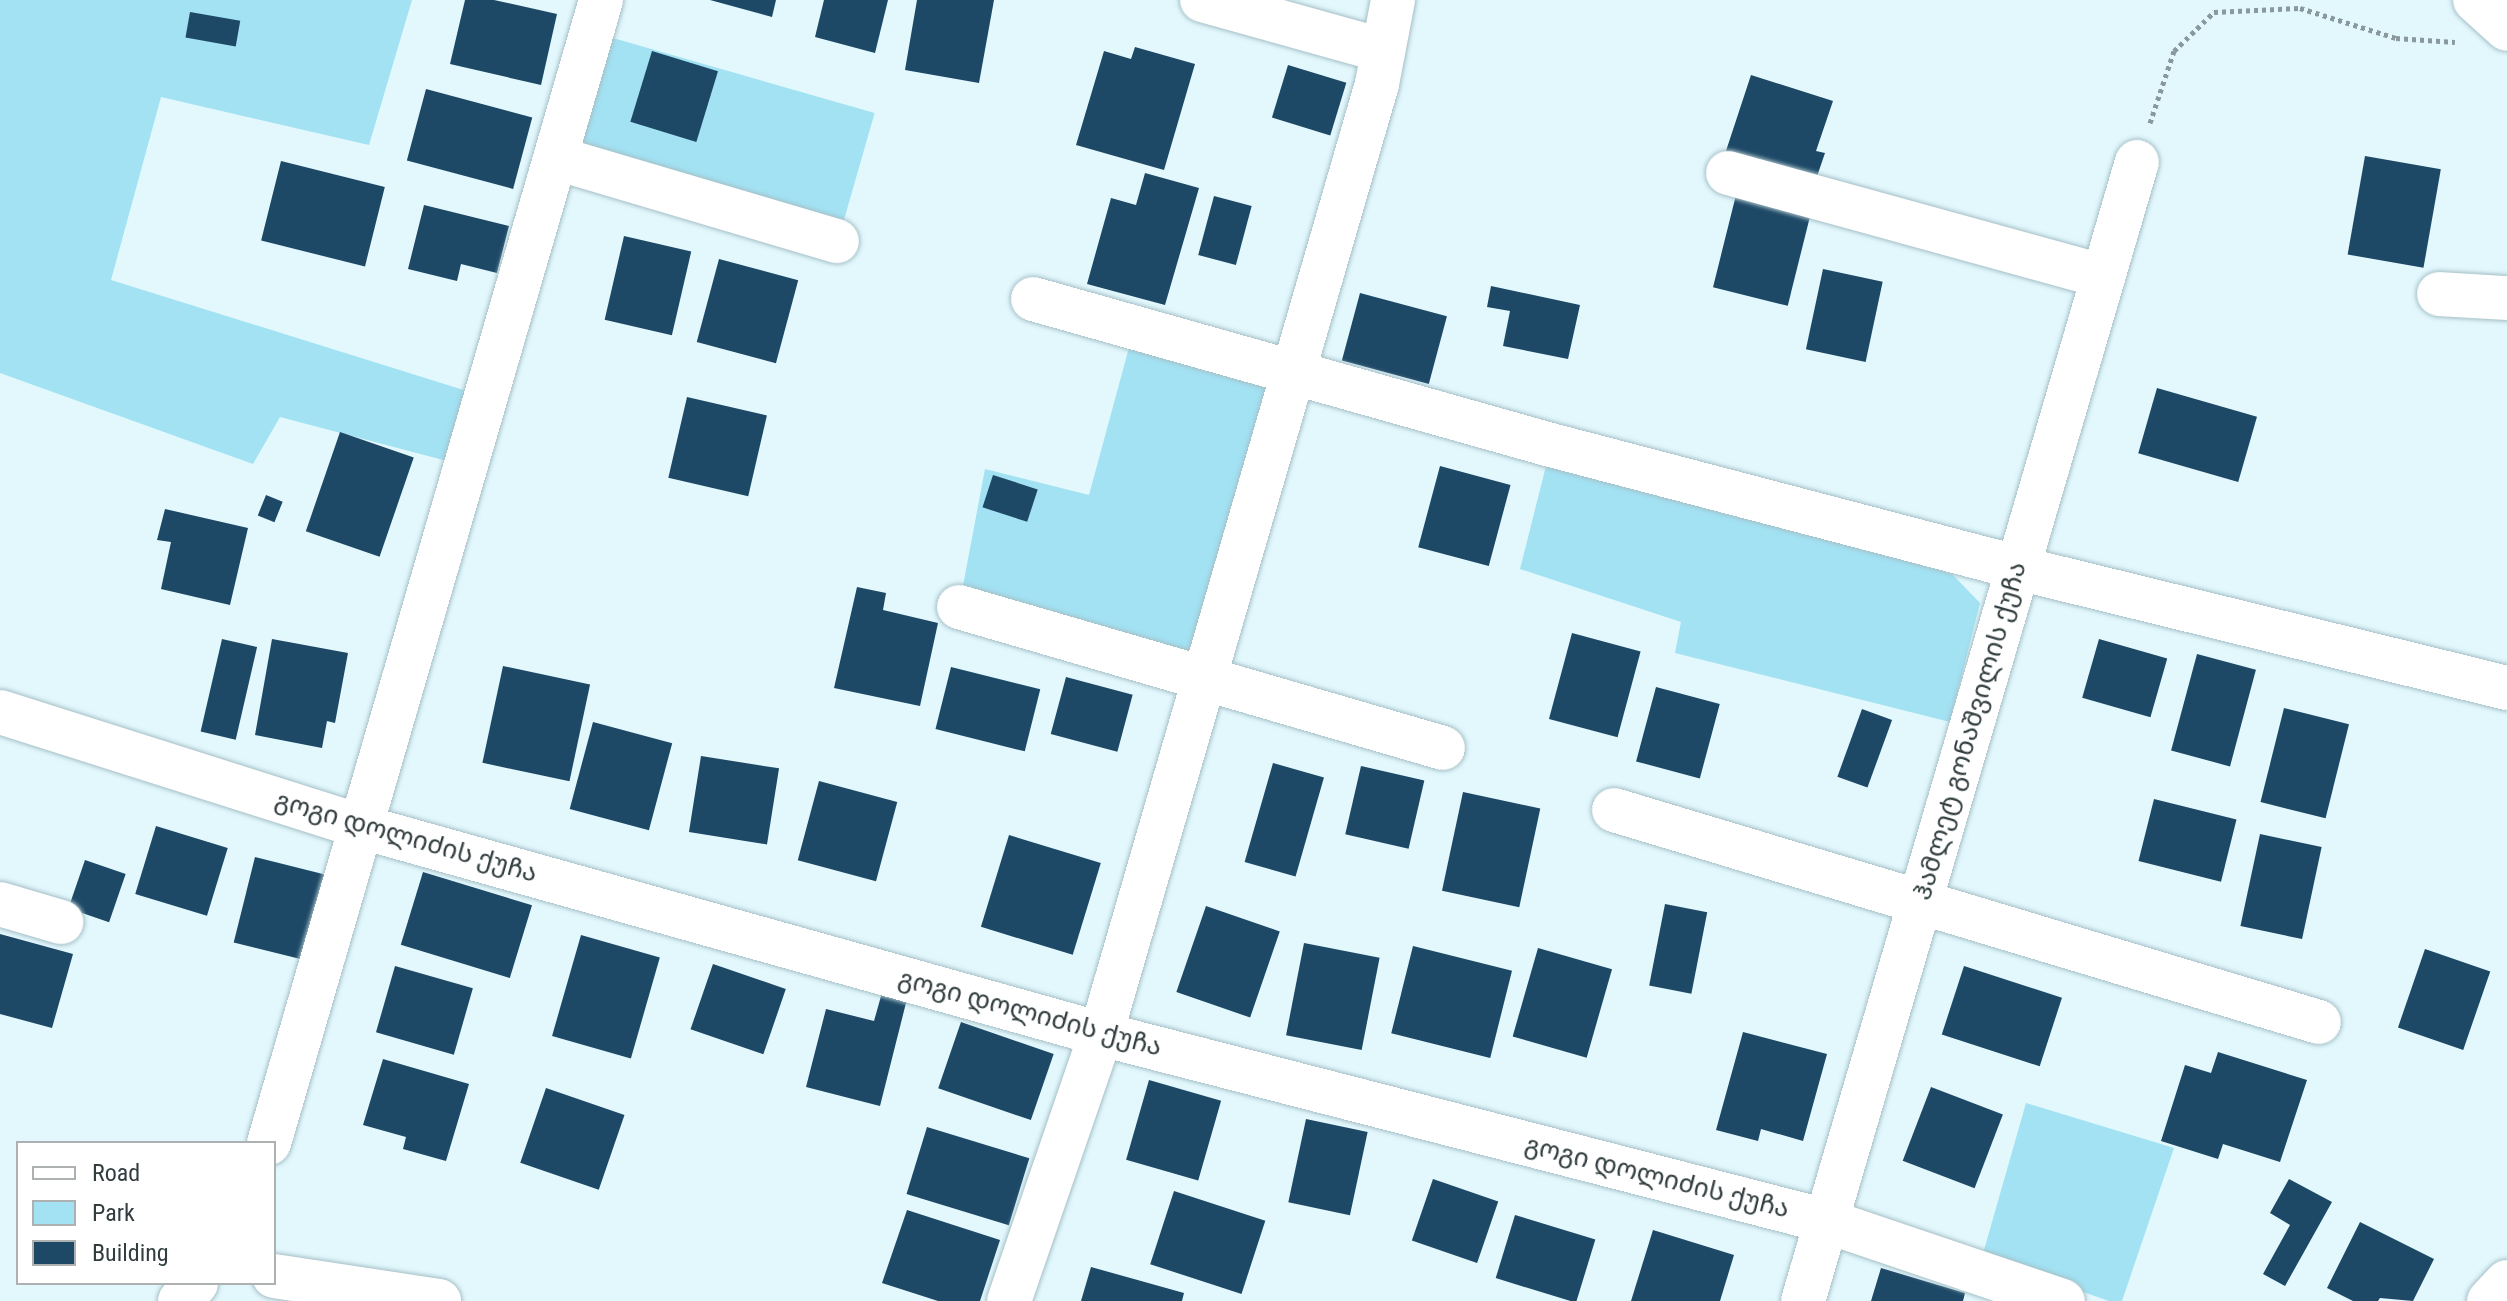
<!DOCTYPE html>
<meta charset="utf-8">
<style>
body{margin:0}
#map{position:relative;width:2507px;height:1301px;overflow:hidden;background:#e2f8fd;font-family:"Roboto Condensed","Noto Sans Georgian",sans-serif}
div>[style]{position:absolute}
.green>*{inset:0;background:#a2e2f3;transform-origin:0 0}
.building>*{inset:0;background:#1d4866;transform-origin:0 0}
.path>*{height:5px;margin-top:-2.5px;transform-origin:0;background:repeating-linear-gradient(90deg,#89999d 0 4px,transparent 0 8px)}
.roads{filter:drop-shadow(0 0 2px #a5bfc6) drop-shadow(0 0 2px #a5bfc6)}
.minor>*{height:44px;margin:-22px;padding:0 22px;transform-origin:22px;border-radius:22px;background:#fff}
.highway>*{height:44px;margin:-22px;padding:0 22px;transform-origin:22px;border-radius:22px;background:#fff}
span{translate:-50% -50%;white-space:nowrap;text-align:center;line-height:1.15;-webkit-text-stroke:8px #fff;paint-order:stroke}
.street-label{font-size:26px;color:#323d3f}
.legend{position:absolute;left:16px;top:1141px;width:260px;height:144px;box-sizing:border-box;background:#fff;border:2px solid #adb1b2;margin:0;padding:10px 14px;list-style:none;font-size:24px;color:#323d3f}
.legend li{display:flex;align-items:center;gap:16px;height:40px}
.legend b{width:40px;border:2px solid #adb1b2}
</style>
<div id="map">
<div class="green">
<i style="clip-path:polygon(0 0,412px 0,369px 145px,161px 97px,111px 280px,486px 397px,466px 466px,280px 417px,253px 464px,0 373px)"></i>
<i style="left:592px;top:32px;width:294px;height:131px;rotate:16deg"></i>
<i style="clip-path:polygon(1134px 329px,1293px 372px,1203px 678px,959px 607px,985px 469px,1089px 495px)"></i>
<i style="clip-path:polygon(1548px 458px,1952px 574px,1980px 603px,1950px 722px,1675px 653px,1681px 622px,1520px 569px)"></i>
<i style="clip-path:polygon(2026px 1103px,2174px 1148px,2122px 1301px,2109px 1301px,1982px 1257px)"></i>
</div>
<div class="building">
<i style="clip-path:polygon(465px 0,494px 0,557px 14px,541px 85px,450px 64px)"></i>
<i style="clip-path:polygon(710px 0,776px 0,772px 17px)"></i>
<i style="clip-path:polygon(824px 0,888px 0,875px 53px,815px 37px)"></i>
<i style="clip-path:polygon(917px 0,994px 0,979px 83px,905px 70px)"></i>
<i style="left:190px;top:12px;width:51px;height:26px;rotate:10deg"></i>
<i style="clip-path:polygon(1135px 47px,1195px 64px,1164px 170px,1076px 145px,1104px 51px,1131px 59px)"></i>
<i style="left:652px;top:51px;width:69px;height:74px;rotate:17deg"></i>
<i style="left:1288px;top:65px;width:61px;height:55px;rotate:17deg"></i>
<i style="clip-path:polygon(1751px 75px,1833px 101px,1816px 151px,1825px 153px,1813px 188px,1723px 160px)"></i>
<i style="left:426px;top:89px;width:110px;height:74px;rotate:15deg"></i>
<i style="left:2365px;top:156px;width:77px;height:100px;rotate:10deg"></i>
<i style="left:281px;top:161px;width:107px;height:82px;rotate:14deg"></i>
<i style="clip-path:polygon(1145px 173px,1199px 188px,1165px 305px,1087px 284px,1111px 198px,1136px 205px)"></i>
<i style="left:1736px;top:195px;width:77px;height:95px;rotate:14deg"></i>
<i style="left:1214px;top:196px;width:39px;height:61px;rotate:15deg"></i>
<i style="clip-path:polygon(424px 205px,509px 226px,497px 273px,461px 264px,457px 281px,408px 269px)"></i>
<i style="left:624px;top:236px;width:69px;height:86px;rotate:13deg"></i>
<i style="left:719px;top:259px;width:82px;height:86px;rotate:15deg"></i>
<i style="left:1823px;top:269px;width:61px;height:82px;rotate:12deg"></i>
<i style="clip-path:polygon(1491px 286px,1580px 305px,1568px 359px,1503px 346px,1510px 311px,1487px 307px)"></i>
<i style="left:1360px;top:293px;width:90px;height:70px;rotate:15deg"></i>
<i style="left:2157px;top:388px;width:104px;height:68px;rotate:16deg"></i>
<i style="left:687px;top:397px;width:82px;height:83px;rotate:13deg"></i>
<i style="left:340px;top:432px;width:78px;height:105px;rotate:19deg"></i>
<i style="left:1440px;top:466px;width:73px;height:84px;rotate:15deg"></i>
<i style="left:993px;top:475px;width:47px;height:34px;rotate:18deg"></i>
<i style="left:266px;top:495px;width:18px;height:22px;rotate:22deg"></i>
<i style="clip-path:polygon(165px 509px,248px 528px,230px 605px,161px 589px,171px 542px,157px 540px)"></i>
<i style="clip-path:polygon(857px 587px,886px 593px,883px 610px,938px 623px,920px 706px,834px 688px)"></i>
<i style="left:1572px;top:633px;width:71px;height:89px;rotate:15deg"></i>
<i style="left:222px;top:639px;width:36px;height:95px;rotate:13deg"></i>
<i style="clip-path:polygon(272px 639px,348px 653px,335px 723px,327px 721px,322px 748px,255px 735px)"></i>
<i style="left:2099px;top:639px;width:71px;height:61px;rotate:16deg"></i>
<i style="left:2197px;top:654px;width:61px;height:100px;rotate:15deg"></i>
<i style="left:503px;top:666px;width:89px;height:99px;rotate:12deg"></i>
<i style="left:951px;top:667px;width:92px;height:64px;rotate:14deg"></i>
<i style="left:1066px;top:677px;width:69px;height:59px;rotate:15deg"></i>
<i style="left:1656px;top:687px;width:66px;height:77px;rotate:15deg"></i>
<i style="left:2284px;top:708px;width:67px;height:97px;rotate:14deg"></i>
<i style="left:1862px;top:709px;width:32px;height:72px;rotate:20deg"></i>
<i style="left:593px;top:722px;width:82px;height:90px;rotate:15deg"></i>
<i style="left:701px;top:756px;width:79px;height:77px;rotate:9deg"></i>
<i style="left:1273px;top:763px;width:53px;height:103px;rotate:16deg"></i>
<i style="left:1361px;top:766px;width:65px;height:70px;rotate:13deg"></i>
<i style="left:819px;top:781px;width:81px;height:82px;rotate:15deg"></i>
<i style="left:1463px;top:792px;width:79px;height:101px;rotate:12deg"></i>
<i style="left:2154px;top:799px;width:85px;height:64px;rotate:14deg"></i>
<i style="left:156px;top:826px;width:75px;height:71px;rotate:17deg"></i>
<i style="left:2260px;top:834px;width:63px;height:94px;rotate:12deg"></i>
<i style="left:1009px;top:835px;width:96px;height:96px;rotate:17deg"></i>
<i style="left:255px;top:857px;width:76px;height:88px;rotate:14deg"></i>
<i style="left:85px;top:860px;width:43px;height:51px;rotate:19deg"></i>
<i style="left:423px;top:872px;width:114px;height:76px;rotate:17deg"></i>
<i style="left:1665px;top:904px;width:43px;height:83px;rotate:11deg"></i>
<i style="left:1206px;top:906px;width:78px;height:91px;rotate:19deg"></i>
<i style="clip-path:polygon(0 934px,73px 954px,52px 1028px,0 1014px)"></i>
<i style="left:581px;top:935px;width:82px;height:105px;rotate:16deg"></i>
<i style="left:1304px;top:943px;width:77px;height:94px;rotate:11deg"></i>
<i style="left:1413px;top:946px;width:102px;height:90px;rotate:14deg"></i>
<i style="left:1538px;top:948px;width:77px;height:92px;rotate:16deg"></i>
<i style="left:2425px;top:949px;width:69px;height:83px;rotate:19deg"></i>
<i style="left:713px;top:964px;width:77px;height:69px;rotate:19deg"></i>
<i style="left:395px;top:966px;width:81px;height:69px;rotate:16deg"></i>
<i style="left:1964px;top:966px;width:103px;height:72px;rotate:18deg"></i>
<i style="clip-path:polygon(883px 989px,908px 995px,880px 1106px,806px 1087px,826px 1009px,874px 1021px)"></i>
<i style="left:961px;top:1022px;width:98px;height:70px;rotate:19deg"></i>
<i style="clip-path:polygon(1743px 1032px,1827px 1054px,1803px 1141px,1761px 1129px,1758px 1141px,1716px 1130px)"></i>
<i style="clip-path:polygon(2218px 1052px,2307px 1080px,2280px 1162px,2223px 1144px,2218px 1159px,2161px 1141px,2185px 1065px,2211px 1073px)"></i>
<i style="clip-path:polygon(383px 1059px,469px 1084px,446px 1161px,403px 1149px,406px 1137px,363px 1125px)"></i>
<i style="left:1149px;top:1080px;width:75px;height:83px;rotate:16deg"></i>
<i style="left:1931px;top:1087px;width:77px;height:79px;rotate:21deg"></i>
<i style="left:546px;top:1088px;width:83px;height:79px;rotate:19deg"></i>
<i style="left:1306px;top:1119px;width:63px;height:85px;rotate:12deg"></i>
<i style="left:927px;top:1127px;width:107px;height:70px;rotate:17deg"></i>
<i style="left:1433px;top:1179px;width:69px;height:65px;rotate:19deg"></i>
<i style="clip-path:polygon(2289px 1179px,2332px 1202px,2285px 1286px,2263px 1274px,2290px 1225px,2270px 1213px)"></i>
<i style="left:1174px;top:1191px;width:96px;height:77px;rotate:18deg"></i>
<i style="clip-path:polygon(907px 1210px,1000px 1240px,980px 1301px,938px 1301px,882px 1283px)"></i>
<i style="left:1515px;top:1215px;width:84px;height:66px;rotate:17deg"></i>
<i style="clip-path:polygon(2360px 1222px,2434px 1259px,2413px 1301px,2380px 1298px,2378px 1301px,2353px 1301px,2327px 1288px)"></i>
<i style="clip-path:polygon(1653px 1230px,1734px 1255px,1720px 1301px,1631px 1301px)"></i>
<i style="clip-path:polygon(1091px 1267px,1184px 1293px,1182px 1301px,1081px 1301px)"></i>
<i style="clip-path:polygon(1881px 1268px,1965px 1293px,1963px 1301px,1871px 1301px)"></i>
</div>
<div class="path">
<i style="left:2150px;top:123px;width:76px;rotate:-71.6deg"></i>
<i style="left:2174px;top:51px;width:56px;rotate:-44.3deg"></i>
<i style="left:2214px;top:12px;width:86px;rotate:-2.7deg"></i>
<i style="left:2300px;top:8px;width:101px;rotate:17.4deg"></i>
<i style="left:2396px;top:38px;width:59px;rotate:3.9deg"></i>
</div>
<div class="roads">
<div class="minor">
<i style="left:1202px;top:0;width:186px;rotate:15.6deg"></i>
<i style="left:556px;top:158px;width:293px;rotate:16.5deg"></i>
<i style="left:1728px;top:173px;width:389px;rotate:15.4deg"></i>
<i style="left:2439px;top:294px;width:68px;rotate:3.4deg"></i>
<i style="left:1033px;top:299px;width:534px;rotate:15.75deg"></i>
<i style="left:1547px;top:444px;width:487px;rotate:14.7deg"></i>
<i style="left:2018px;top:568px;width:504px;rotate:13.79deg"></i>
<i style="left:959px;top:607px;width:504px;rotate:16.24deg"></i>
<i style="left:0;top:712px;width:380px;rotate:17.6deg"></i>
<i style="left:362px;top:827px;width:767px;rotate:15.65deg"></i>
<i style="left:1101px;top:1034px;width:749px;rotate:14.46deg"></i>
<i style="left:1826px;top:1221px;width:250px;rotate:18.7deg"></i>
<i style="left:1614px;top:810px;width:736px;rotate:16.74deg"></i>
<i style="left:0;top:904px;width:64px;rotate:16.4deg"></i>
<i style="left:269px;top:1143px;width:1190px;rotate:-73.8deg"></i>
<i style="left:274px;top:1276px;width:167px;rotate:8.6deg"></i>
<i style="left:180px;top:1301px;width:24px;rotate:-48deg"></i>
<i style="left:1009px;top:1301px;width:282px;rotate:-71deg"></i>
<i style="left:1101px;top:1034px;width:989px;rotate:-73.8deg"></i>
<i style="left:1377px;top:84px;width:86px;rotate:-79.2deg"></i>
<i style="left:1803px;top:1301px;width:1187px;rotate:-73.66deg"></i>
<i style="left:2489px;top:1301px;width:26px;rotate:-47deg"></i>
</div>
<div class="highway">
<i style="left:2475px;top:0;width:43px;rotate:42.2deg"></i>
</div>
</div>
<div class="street-label">
<span style="left:1970px;top:731px;rotate:-74deg">ჰამლეტ გონაშვილის ქუჩა</span>
<span style="left:406px;top:837px;rotate:16deg">გოგი დოლიძის ქუჩა</span>
<span style="left:1030px;top:1013px;rotate:15deg">გოგი დოლიძის ქუჩა</span>
<span style="left:1657px;top:1177px;rotate:14deg">გოგი დოლიძის ქუჩა</span>
</div>
<ul class="legend">
<li><b style="height:10px;background:#fff"></b>Road</li>
<li><b style="height:22px;background:#a2e2f3"></b>Park</li>
<li><b style="height:22px;background:#1d4866"></b>Building</li>
</ul>
</div>
